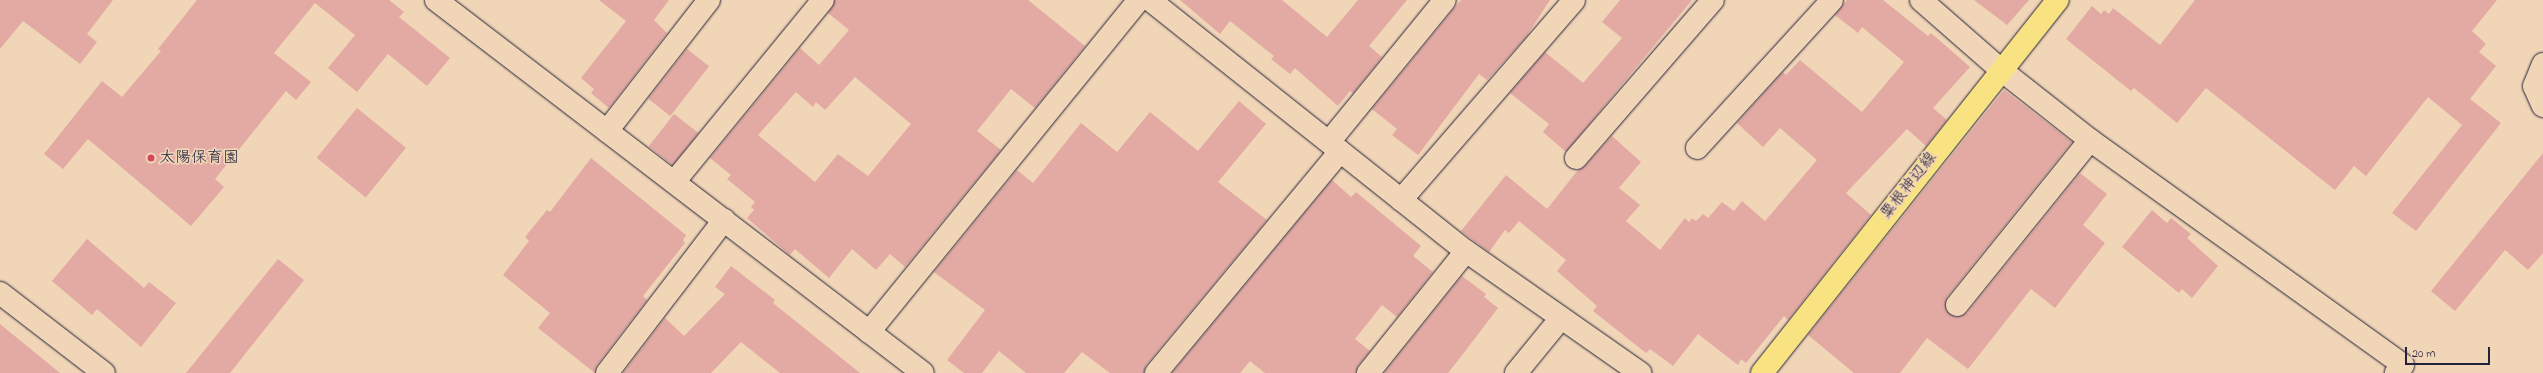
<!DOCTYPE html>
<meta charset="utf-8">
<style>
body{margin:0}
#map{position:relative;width:2543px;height:373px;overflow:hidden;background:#f1d5b7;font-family:"Indie Flower","Klee One",sans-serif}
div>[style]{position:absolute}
.building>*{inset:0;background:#e3a9a3;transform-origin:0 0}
.roads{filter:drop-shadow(0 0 1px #22223b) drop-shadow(0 0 1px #22223b)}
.minor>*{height:22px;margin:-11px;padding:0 11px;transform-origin:11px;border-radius:11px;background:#f1d5b7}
.major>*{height:22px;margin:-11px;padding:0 11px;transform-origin:11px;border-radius:11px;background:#f8e281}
.dots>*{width:11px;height:11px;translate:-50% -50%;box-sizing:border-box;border:2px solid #f1d5b7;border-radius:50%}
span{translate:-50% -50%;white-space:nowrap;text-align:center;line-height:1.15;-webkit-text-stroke:3.5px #f1d5b7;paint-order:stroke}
.poi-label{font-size:16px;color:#22223b}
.left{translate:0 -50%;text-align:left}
.street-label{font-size:16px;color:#22223b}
.scale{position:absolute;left:2405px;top:347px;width:85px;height:18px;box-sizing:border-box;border:2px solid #22223b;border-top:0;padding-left:5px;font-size:12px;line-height:14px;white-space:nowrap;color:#22223b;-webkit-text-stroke:3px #f1d5b7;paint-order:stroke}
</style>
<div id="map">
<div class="building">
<i style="clip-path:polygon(0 0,113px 0,87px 34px,97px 42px,80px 64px,23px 21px,0 49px)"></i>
<i style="clip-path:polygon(197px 0,389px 0,404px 12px,399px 17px,450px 58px,427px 86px,388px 54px,357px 92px,328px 68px,355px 35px,315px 3px,274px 53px,311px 82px,296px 100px,286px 91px,215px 179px,224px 187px,191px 226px,88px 139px,63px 169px,44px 154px,102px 81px,122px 97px,161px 51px,158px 49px)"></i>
<i style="clip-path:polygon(599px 0,669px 0,654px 20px,667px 33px,609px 108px,591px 93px,594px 89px,581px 78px,626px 21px)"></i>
<i style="clip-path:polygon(evenodd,835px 0,1028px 0,1085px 46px,1035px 108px,1011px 89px,977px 131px,1001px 150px,905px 267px,890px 254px,876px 270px,852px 249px,829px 278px,795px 249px,790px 255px,747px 218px,754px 210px,751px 207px,755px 202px,727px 179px,731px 175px,710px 158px,800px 48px,819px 65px,849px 30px,828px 13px,835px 0,855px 77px,911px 124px,868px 176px,838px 154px,815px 182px,758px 135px,796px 92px,813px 107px,816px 102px,825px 110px,855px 77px)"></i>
<i style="clip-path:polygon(1180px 0,1282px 0,1327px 37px,1358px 0,1407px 0,1369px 46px,1382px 57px,1353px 93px,1350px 91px,1338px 106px,1295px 68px,1290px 74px,1271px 59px,1274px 56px,1230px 21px,1220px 34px)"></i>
<i style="clip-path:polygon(1461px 0,1550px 0,1526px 37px,1490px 77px,1487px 80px,1479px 74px,1418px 155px,1392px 135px,1397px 129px,1372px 109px)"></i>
<i style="clip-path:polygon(1620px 0,1692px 0,1566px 152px,1543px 132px,1549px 124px,1510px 93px,1545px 52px,1583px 83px,1622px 38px,1602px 22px)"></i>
<i style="clip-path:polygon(1847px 0,1883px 0,1928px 36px,1931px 33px,1970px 67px,1933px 108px,1947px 120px,1926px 146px,1907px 129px,1846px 193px,1871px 215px,1788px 320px,1784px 316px,1746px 363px,1741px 359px,1738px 365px,1698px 334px,1673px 366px,1650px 349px,1646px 353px,1593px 311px,1597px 306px,1557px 271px,1566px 260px,1519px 221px,1509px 233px,1505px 230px,1489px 252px,1461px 231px,1506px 175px,1547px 209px,1578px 170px,1585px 166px,1612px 136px,1641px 162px,1619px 188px,1640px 205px,1626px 221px,1660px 250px,1685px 218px,1689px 222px,1692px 218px,1696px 221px,1703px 214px,1708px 218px,1722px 202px,1734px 211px,1742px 201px,1765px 221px,1817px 160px,1780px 128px,1763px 147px,1737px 123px,1783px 72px,1786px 75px,1800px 60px,1862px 112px,1904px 62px,1862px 27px,1858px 33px,1835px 15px)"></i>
<i style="clip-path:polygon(1974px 0,2029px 0,2007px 25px)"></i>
<i style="clip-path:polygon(2195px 0,2497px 0,2472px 31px,2486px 44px,2479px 52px,2496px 66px,2470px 99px,2501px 123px,2416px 231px,2392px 213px,2462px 125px,2428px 97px,2366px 176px,2354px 166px,2335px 190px,2206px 88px,2177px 123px,2134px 88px,2131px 91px,2066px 39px,2092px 6px,2101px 14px,2104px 10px,2109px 14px,2113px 8px,2160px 45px)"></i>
<i style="left:687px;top:49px;width:28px;height:63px;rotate:38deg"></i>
<i style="clip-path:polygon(2004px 90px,2072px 142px,1947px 297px,1946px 310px,1955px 317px,1967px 313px,2080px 173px,2107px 194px,2083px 225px,2105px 243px,2055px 308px,2031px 289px,1968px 369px,1927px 338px,1900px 373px,1854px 373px,1808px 335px)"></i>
<i style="clip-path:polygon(1239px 101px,1266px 124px,1218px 182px,1267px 220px,1146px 365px,1144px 373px,1110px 373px,1082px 352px,1064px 373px,1026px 373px,999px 351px,982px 373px,964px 373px,947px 360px,985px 310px,934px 272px,1017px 170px,1033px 183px,1081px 123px,1117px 152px,1150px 112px,1198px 151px)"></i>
<i style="left:357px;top:108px;width:63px;height:64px;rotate:39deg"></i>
<i style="left:674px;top:114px;width:31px;height:41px;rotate:38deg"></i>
<i style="clip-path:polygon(2543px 153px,2543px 253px,2528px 270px,2505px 250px,2455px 311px,2431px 291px)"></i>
<i style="clip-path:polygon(591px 158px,686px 235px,683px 240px,685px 243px,643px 296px,647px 300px,597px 365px,595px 373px,538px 328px,550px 313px,503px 275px,529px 241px,525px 237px,547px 210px,550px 212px)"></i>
<i style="clip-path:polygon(1332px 180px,1351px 197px,1356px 192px,1421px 246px,1413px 256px,1433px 272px,1397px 317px,1382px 305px,1355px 339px,1370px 351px,1358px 365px,1356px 373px,1265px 373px,1250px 361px,1240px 373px,1172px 373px)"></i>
<i style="clip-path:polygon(2152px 210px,2167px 223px,2171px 218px,2191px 234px,2187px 238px,2218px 266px,2192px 298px,2182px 289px,2179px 293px,2122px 247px)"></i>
<i style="clip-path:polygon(87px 239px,144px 288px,149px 282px,176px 303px,141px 347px,97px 309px,92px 315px,52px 281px)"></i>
<i style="clip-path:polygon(278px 259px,304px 280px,230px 373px,186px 373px)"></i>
<i style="clip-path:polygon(731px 266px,775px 300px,773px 303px,860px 373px,780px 373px,741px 342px,711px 373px,623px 373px,665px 318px,684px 336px,725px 294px,715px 287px)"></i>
<i style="clip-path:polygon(1462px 276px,1486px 294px,1484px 297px,1498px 308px,1463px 354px,1448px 373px,1384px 373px)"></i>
<i style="clip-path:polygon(0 324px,60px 373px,0 373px)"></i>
</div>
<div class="roads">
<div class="minor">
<i style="left:436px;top:0;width:613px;rotate:37.45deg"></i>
<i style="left:1150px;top:0;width:404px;rotate:38.5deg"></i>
<i style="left:1466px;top:251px;width:213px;rotate:35deg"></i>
<i style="left:1921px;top:0;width:106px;rotate:41.2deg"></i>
<i style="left:2001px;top:70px;width:113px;rotate:38.2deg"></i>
<i style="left:2090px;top:140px;width:385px;rotate:35.7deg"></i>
<i style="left:2403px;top:365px;width:11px;rotate:131deg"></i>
<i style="left:2543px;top:64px;width:24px;rotate:112deg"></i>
<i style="left:2534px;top:86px;width:22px;rotate:66deg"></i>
<i style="left:607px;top:131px;width:166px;rotate:-52.1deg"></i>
<i style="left:1329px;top:142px;width:183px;rotate:-50.8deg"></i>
<i style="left:1697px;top:148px;width:200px;rotate:-47.6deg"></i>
<i style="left:1576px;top:158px;width:209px;rotate:-49.1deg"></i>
<i style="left:674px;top:182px;width:235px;rotate:-50.7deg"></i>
<i style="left:1401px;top:200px;width:264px;rotate:-49.1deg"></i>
<i style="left:0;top:293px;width:131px;rotate:37.6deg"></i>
<i style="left:1957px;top:305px;width:212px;rotate:-51.1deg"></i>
<i style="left:869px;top:332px;width:428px;rotate:-50.9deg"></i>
<i style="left:607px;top:373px;width:193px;rotate:-52.6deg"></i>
<i style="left:1156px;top:373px;width:288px;rotate:-50.3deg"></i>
<i style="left:1368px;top:373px;width:156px;rotate:-51.2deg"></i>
<i style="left:1516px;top:373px;width:71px;rotate:-50.7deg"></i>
</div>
<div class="major">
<i style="left:1762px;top:373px;width:476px;rotate:-51.6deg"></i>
</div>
</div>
<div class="dots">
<i style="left:151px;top:158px;background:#d1495b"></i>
</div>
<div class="poi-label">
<span class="left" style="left:159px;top:158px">太陽保育園</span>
</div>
<div class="street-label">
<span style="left:1909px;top:186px;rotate:-52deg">粟根神辺線</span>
</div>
<div class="scale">20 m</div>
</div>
